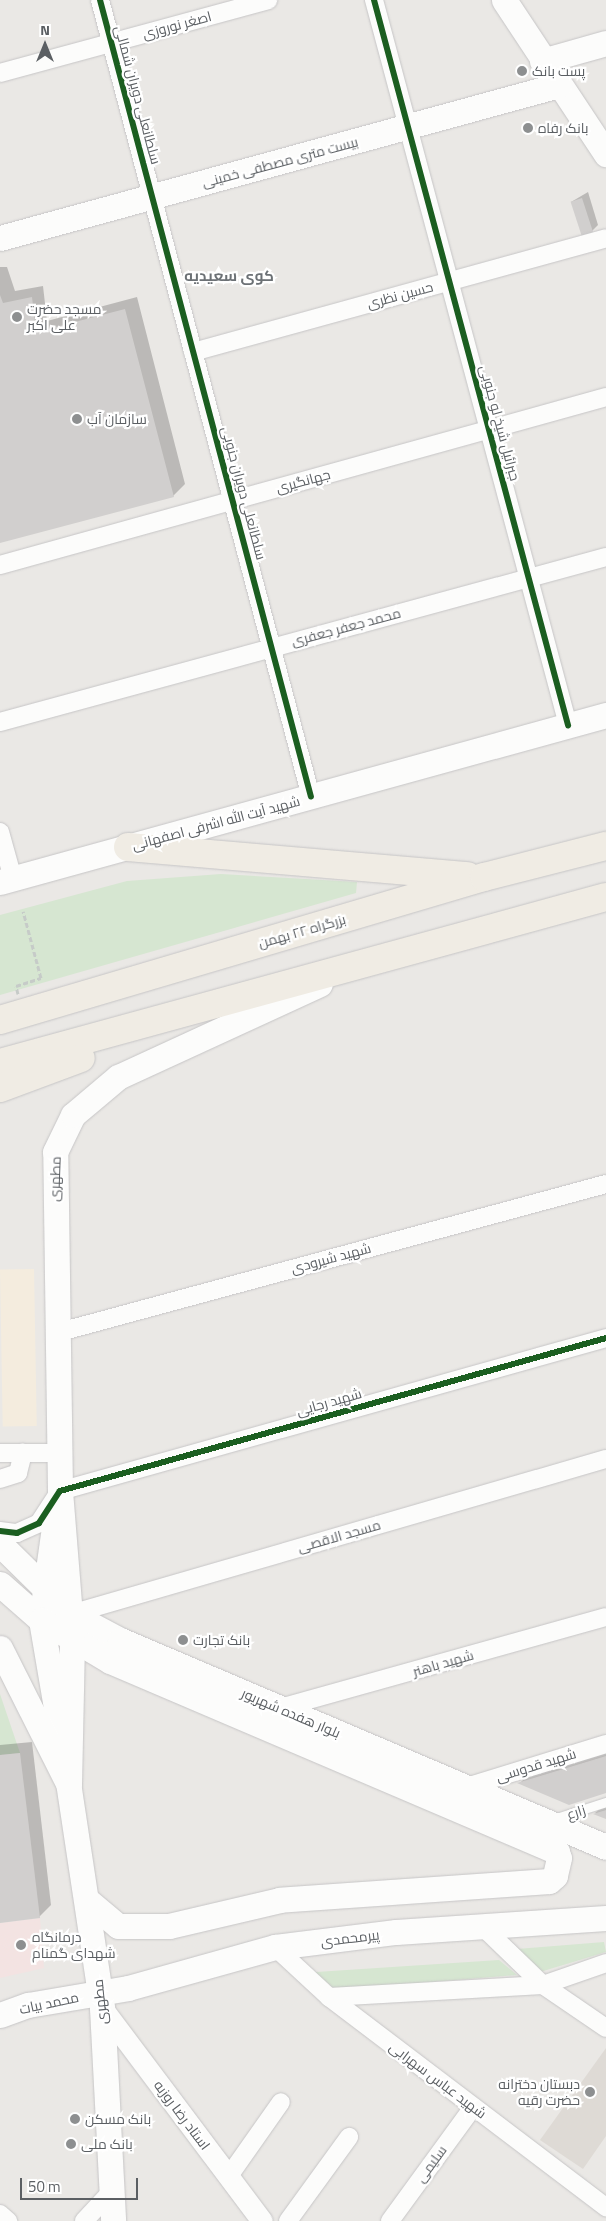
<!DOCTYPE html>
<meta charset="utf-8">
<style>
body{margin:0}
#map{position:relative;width:606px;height:2221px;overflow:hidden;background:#eae8e5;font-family:"Titillium Web",Cairo,sans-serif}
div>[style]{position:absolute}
.commercial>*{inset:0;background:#f4ecde;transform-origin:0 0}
.education>*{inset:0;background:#dedad5}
.medical>*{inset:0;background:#f3e3e2}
.green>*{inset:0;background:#d6e6d1}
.shadow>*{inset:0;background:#0003}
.building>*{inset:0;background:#d1cfce;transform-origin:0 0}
.path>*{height:3px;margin-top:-1.5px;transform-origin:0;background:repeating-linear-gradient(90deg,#c6cbc8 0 5px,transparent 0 7.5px)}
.roads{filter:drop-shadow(0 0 1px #c6c5c6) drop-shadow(0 0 1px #c6c5c6)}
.service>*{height:9px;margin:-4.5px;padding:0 4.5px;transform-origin:4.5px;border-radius:4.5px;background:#fcfcfb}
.minor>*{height:18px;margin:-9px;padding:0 9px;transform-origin:9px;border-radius:9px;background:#fcfcfb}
.tertiary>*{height:21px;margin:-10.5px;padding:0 10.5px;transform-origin:10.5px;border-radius:10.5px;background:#fcfcfb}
.secondary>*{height:25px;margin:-12.5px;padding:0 12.5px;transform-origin:12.5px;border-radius:12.5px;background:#fcfcfb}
.trunk>*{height:28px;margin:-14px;padding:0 14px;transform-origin:14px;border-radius:14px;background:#f0ece4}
.cycleway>*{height:6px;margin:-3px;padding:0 3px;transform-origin:3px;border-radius:3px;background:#1b5e20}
.dots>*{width:14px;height:14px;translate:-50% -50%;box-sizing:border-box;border:2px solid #fff;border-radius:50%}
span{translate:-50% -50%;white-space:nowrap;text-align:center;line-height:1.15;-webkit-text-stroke:4.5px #fff;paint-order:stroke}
.street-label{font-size:14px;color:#5b5f63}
.poi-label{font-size:14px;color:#5b5f63}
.left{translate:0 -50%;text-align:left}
.right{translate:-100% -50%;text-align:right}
.neighbourhood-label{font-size:15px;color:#6c7175;font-weight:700}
.north{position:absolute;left:20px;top:20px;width:50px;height:50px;-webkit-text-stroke:4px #fff;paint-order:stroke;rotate:0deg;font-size:14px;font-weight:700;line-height:20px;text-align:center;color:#5b5f63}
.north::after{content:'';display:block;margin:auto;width:18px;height:22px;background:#5b5f63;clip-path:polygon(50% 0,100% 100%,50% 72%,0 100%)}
.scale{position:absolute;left:20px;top:2178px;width:118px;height:22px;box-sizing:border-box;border:2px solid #5b5f63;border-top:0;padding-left:6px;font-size:15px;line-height:18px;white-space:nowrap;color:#5b5f63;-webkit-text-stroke:4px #fff;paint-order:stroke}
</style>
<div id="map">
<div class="commercial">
<i style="left:34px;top:1269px;width:157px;height:34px;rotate:89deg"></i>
</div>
<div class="education">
<i style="clip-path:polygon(606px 2048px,606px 2136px,583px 2169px,540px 2140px)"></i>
</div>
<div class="medical">
<i style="clip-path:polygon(40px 1918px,44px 1968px,0 1978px,0 1923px)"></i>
</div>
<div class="green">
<i style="clip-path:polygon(221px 874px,357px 882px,356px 893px,0 995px,0 915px,127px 881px)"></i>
<i style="clip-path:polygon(0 1694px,20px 1753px,0 1755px)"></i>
<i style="clip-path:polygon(604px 1942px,606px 1952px,540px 1972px,517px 1949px)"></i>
<i style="clip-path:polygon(499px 1960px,517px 1975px,325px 1991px,301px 1973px)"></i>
</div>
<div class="shadow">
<i style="clip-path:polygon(588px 192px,598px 225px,592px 231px,571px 202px)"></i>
<i style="clip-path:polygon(0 267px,7px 267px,15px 291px,43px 286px,47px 321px,137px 297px,185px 484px,173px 496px,0 542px)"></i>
<i style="clip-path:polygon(32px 1742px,51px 1905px,39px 1917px,0 1921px,0 1745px)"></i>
<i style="clip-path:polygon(606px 1749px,606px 1792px,520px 1783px,531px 1772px)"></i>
<i style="clip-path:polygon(606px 1804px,606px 1818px,595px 1813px,604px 1805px)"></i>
</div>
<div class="building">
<i style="left:582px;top:198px;width:36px;height:12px;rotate:72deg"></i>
<i style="clip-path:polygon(0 295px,3px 303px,32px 297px,36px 332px,125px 309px,174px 497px,0 543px)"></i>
<i style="clip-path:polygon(20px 1753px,40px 1918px,0 1923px,0 1755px)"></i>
<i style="clip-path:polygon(606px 1756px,606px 1793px,569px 1805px,517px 1783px)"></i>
<i style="clip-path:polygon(606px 1810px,606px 1819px,593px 1814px)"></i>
</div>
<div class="path">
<i style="left:18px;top:994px;width:8px;rotate:-104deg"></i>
<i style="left:16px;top:986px;width:26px;rotate:-18deg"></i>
<i style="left:41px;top:978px;width:69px;rotate:-105deg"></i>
</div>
<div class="roads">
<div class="service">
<i style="left:553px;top:1819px;width:56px;rotate:-17.8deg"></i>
</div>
<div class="minor">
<i style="left:100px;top:0;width:824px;rotate:75.17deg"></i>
<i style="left:374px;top:0;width:751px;rotate:75.02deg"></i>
<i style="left:0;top:73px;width:278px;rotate:-15.2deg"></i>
<i style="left:193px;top:352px;width:428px;rotate:-15.4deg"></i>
<i style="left:0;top:565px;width:629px;rotate:-15.49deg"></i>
<i style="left:0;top:722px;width:628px;rotate:-15.23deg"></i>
<i style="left:0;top:832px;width:49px;rotate:74.5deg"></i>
<i style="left:56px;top:1333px;width:570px;rotate:-15.16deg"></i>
<i style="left:0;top:1453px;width:59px"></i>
<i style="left:0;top:1479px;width:19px;rotate:-18deg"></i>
<i style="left:18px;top:1473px;width:21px;rotate:-76deg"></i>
<i style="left:0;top:1531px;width:17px;rotate:7deg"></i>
<i style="left:17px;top:1533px;width:24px;rotate:-24deg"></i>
<i style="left:39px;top:1523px;width:38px;rotate:-57deg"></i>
<i style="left:60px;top:1491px;width:567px;rotate:-15.65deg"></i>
<i style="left:71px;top:1614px;width:557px;rotate:-16.16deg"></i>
<i style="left:280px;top:1708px;width:338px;rotate:-15.6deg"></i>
<i style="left:466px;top:1787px;width:146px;rotate:-17.1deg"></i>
<i style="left:483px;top:1927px;width:83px;rotate:44deg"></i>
<i style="left:543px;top:1985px;width:76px;rotate:34.3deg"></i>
<i style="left:275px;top:1947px;width:74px;rotate:42.8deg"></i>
<i style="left:329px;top:1997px;width:348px;rotate:37.2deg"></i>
<i style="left:329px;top:1997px;width:214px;rotate:-3.2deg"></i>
<i style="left:543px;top:1985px;width:67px;rotate:-19.2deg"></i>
<i style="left:229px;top:2176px;width:90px;rotate:-54.9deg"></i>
<i style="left:0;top:2214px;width:11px;rotate:41deg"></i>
<i style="left:84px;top:2221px;width:40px;rotate:-47deg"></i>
<i style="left:288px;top:2221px;width:104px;rotate:-54deg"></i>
<i style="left:390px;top:2221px;width:141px;rotate:-53.9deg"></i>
</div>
<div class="tertiary">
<i style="left:102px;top:2008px;width:266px;rotate:53.1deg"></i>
</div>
<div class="secondary">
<i style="left:504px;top:0;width:185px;rotate:56.5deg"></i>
<i style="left:542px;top:61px;width:66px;rotate:-15.7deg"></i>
<i style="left:0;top:238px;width:580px;rotate:-15.31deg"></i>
<i style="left:0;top:882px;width:629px;rotate:-15.41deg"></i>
<i style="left:54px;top:1527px;width:94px;rotate:98deg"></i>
<i style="left:41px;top:1620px;width:107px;rotate:80.3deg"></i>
<i style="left:0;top:1544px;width:100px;rotate:44.6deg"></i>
<i style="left:71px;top:1614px;width:55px;rotate:28deg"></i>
<i style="left:120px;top:1640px;width:528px;rotate:23.07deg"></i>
<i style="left:0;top:1584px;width:55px;rotate:41.3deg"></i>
<i style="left:41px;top:1620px;width:80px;rotate:30.7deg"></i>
<i style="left:110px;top:1661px;width:486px;rotate:23.1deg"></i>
<i style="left:557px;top:1852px;width:6px;rotate:72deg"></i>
<i style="left:559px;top:1858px;width:18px;rotate:103deg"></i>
<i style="left:555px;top:1876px;width:8px;rotate:140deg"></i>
<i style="left:549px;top:1881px;width:270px;rotate:176deg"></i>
<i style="left:280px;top:1900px;width:114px;rotate:166.8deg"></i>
<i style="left:169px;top:1926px;width:51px;rotate:180deg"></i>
<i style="left:118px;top:1926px;width:40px;rotate:-140deg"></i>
<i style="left:0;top:1648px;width:149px;rotate:63.3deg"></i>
<i style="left:66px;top:1769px;width:242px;rotate:81.4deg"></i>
<i style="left:102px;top:2008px;width:213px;rotate:87deg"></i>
<i style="left:69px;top:1785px;width:145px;rotate:-88.8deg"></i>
<i style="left:72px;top:1640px;width:149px;rotate:-94.6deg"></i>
<i style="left:60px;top:1491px;width:339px;rotate:-90.8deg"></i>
<i style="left:55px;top:1152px;width:41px;rotate:-64.1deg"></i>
<i style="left:73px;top:1115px;width:59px;rotate:-40.2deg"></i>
<i style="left:118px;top:1077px;width:222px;rotate:-24.7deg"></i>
<i style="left:0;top:2015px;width:30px;rotate:-20deg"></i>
<i style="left:28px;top:2005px;width:101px;rotate:-9.6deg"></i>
<i style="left:128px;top:1988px;width:153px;rotate:-15.6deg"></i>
<i style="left:275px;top:1947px;width:122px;rotate:-7.1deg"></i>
<i style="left:396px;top:1932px;width:210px;rotate:-3.8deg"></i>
</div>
<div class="trunk">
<i style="left:128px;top:847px;width:341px;rotate:4.9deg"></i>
<i style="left:0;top:1020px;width:505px;rotate:-16.46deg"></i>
<i style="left:484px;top:877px;width:126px;rotate:-14.3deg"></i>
<i style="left:0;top:1063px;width:628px;rotate:-15.32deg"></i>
<i style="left:0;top:1088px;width:86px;rotate:-20.3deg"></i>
</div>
</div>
<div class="cycleway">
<i style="left:100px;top:0;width:824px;rotate:75.17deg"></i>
<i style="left:374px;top:0;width:751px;rotate:75.02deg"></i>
<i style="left:0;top:1531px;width:17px;rotate:7deg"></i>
<i style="left:17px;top:1533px;width:24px;rotate:-24deg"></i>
<i style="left:39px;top:1523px;width:38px;rotate:-57deg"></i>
<i style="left:60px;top:1491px;width:567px;rotate:-15.65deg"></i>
</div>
<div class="dots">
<i style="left:522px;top:71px;background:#8d8f90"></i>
<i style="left:528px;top:128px;background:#8d8f90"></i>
<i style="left:17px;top:317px;background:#8d8f90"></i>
<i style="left:77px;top:419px;background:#8d8f90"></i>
<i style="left:183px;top:1640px;background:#8d8f90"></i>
<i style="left:21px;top:1945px;background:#8d8f90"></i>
<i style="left:590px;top:2092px;background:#8d8f90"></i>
<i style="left:75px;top:2119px;background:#8d8f90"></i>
<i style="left:71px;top:2144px;background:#8d8f90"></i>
</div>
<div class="street-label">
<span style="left:177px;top:25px;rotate:-15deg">اصغر نوروزی</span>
<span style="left:138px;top:95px;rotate:75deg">سلطانعلی دویران شمالی</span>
<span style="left:280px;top:162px;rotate:-15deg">بیست متری مصطفی خمینی</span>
<span style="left:400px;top:295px;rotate:-15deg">حسین نظری</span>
<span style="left:500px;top:423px;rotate:75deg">جبرائیل شیخ لو جنوبی</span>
<span style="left:303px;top:481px;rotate:-15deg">جهانگیری</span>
<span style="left:244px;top:493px;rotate:75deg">سلطانعلی دویران جنوبی</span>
<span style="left:346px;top:627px;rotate:-15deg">محمد جعفر جعفری</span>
<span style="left:216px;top:823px;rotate:-15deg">شهید آیت الله اشرفی اصفهانی</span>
<span style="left:302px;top:931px;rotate:-16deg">بزرگراه ۲۲ بهمن</span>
<span style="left:55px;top:1179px;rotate:-88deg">مطهری</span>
<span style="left:331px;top:1258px;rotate:-15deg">شهید شیرودی</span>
<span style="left:329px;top:1402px;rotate:-16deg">شهید رجایی</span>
<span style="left:339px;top:1536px;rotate:-16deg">مسجد الاقصی</span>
<span style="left:443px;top:1663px;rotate:-16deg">شهید باهنر</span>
<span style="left:291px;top:1713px;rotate:23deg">بلوار هفده شهریور</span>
<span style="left:536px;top:1765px;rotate:-17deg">شهید قدوسی</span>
<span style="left:576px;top:1812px;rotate:-17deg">زارع</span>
<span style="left:350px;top:1938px;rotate:-7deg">پیرمحمدی</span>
<span style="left:100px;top:2002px;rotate:-96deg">مطهری</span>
<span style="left:49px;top:2003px;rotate:-12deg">محمد بیات</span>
<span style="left:438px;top:2080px;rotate:37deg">شهید عباس سهرابی</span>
<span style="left:182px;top:2115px;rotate:53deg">استاد رضا روزبه</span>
<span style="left:431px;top:2164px;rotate:-54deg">سلیمی</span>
</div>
<div class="poi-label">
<span class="left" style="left:532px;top:71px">پست بانک</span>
<span class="left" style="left:538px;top:128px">بانک رفاه</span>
<span class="left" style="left:27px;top:317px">مسجد حضرت<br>علی اکبر</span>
<span class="left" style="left:87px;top:419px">سازمان آب</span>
<span class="left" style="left:193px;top:1640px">بانک تجارت</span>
<span class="left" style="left:32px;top:1945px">درمانگاه<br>شهدای گمنام</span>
<span class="right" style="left:580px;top:2092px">دبستان دخترانه<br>حضرت رقیه</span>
<span class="left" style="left:85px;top:2119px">بانک مسکن</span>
<span class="left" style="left:81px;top:2144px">بانک ملی</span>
</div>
<div class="neighbourhood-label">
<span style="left:229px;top:276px">کوی سعیدیه</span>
</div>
<div class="north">N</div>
<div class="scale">50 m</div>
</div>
